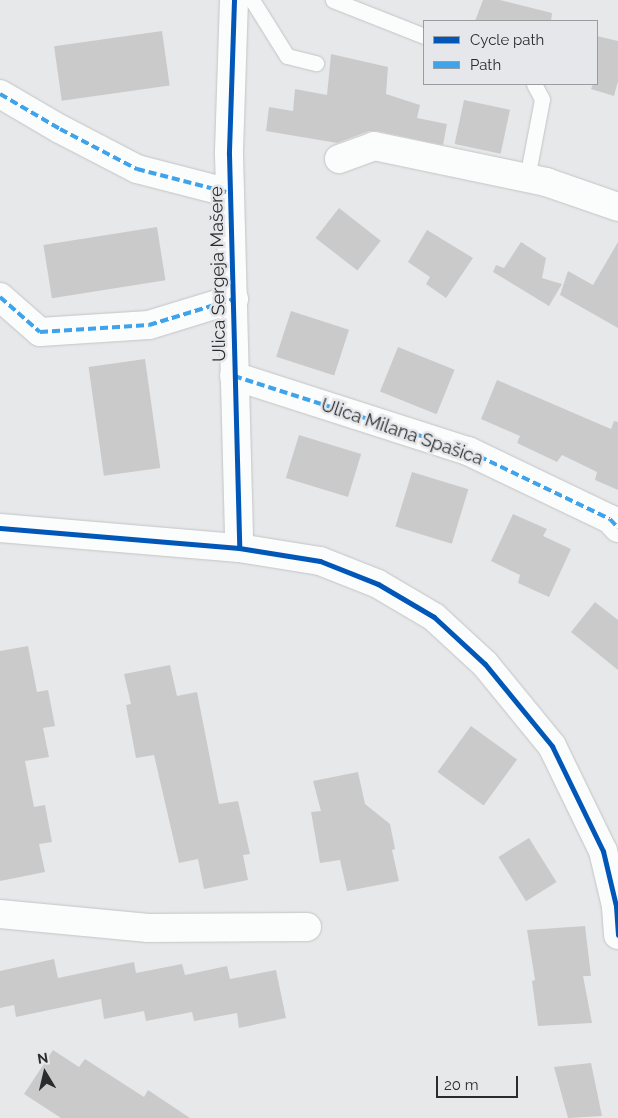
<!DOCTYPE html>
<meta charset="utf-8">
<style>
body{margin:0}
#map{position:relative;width:618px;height:1118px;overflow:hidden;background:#e7e8ea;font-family:Raleway,sans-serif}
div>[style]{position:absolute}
.building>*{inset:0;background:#cbcacb;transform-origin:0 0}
.roads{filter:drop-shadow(0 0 1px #c4c4c6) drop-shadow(0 0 1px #c4c4c6)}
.lane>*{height:15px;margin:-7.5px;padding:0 7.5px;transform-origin:7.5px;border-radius:7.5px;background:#fbfcfc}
.street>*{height:28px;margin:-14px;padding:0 14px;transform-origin:14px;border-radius:14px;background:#fbfcfc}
.secondary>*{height:28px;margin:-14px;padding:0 14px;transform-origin:14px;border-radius:14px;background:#fbfcfc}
.quiet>*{height:4px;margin-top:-2px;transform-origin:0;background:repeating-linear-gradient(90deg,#3ea3eb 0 8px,transparent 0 12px)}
.cycleway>*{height:5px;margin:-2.5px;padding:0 2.5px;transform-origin:2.5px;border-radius:2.5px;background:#0057b8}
span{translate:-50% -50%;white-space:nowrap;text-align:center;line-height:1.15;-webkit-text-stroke:5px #e6e7eb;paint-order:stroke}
.street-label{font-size:18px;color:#2a2b2c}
.legend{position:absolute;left:423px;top:20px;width:175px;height:65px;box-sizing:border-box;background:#e6e7eb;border:1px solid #9b9c9f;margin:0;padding:6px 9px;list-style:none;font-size:15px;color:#2a2b2c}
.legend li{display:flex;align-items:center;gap:10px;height:25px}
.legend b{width:25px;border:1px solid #9b9c9f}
.north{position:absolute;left:20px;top:1048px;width:50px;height:50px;-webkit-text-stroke:4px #e6e7eb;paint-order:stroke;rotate:351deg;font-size:14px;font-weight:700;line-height:20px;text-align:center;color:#2a2b2c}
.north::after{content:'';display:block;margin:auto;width:18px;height:22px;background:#2a2b2c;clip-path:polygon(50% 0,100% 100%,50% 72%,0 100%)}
.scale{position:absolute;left:436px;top:1076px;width:82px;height:22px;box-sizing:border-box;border:2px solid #2a2b2c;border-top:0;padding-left:6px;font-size:15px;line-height:18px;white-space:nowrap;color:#2a2b2c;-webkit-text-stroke:4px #e6e7eb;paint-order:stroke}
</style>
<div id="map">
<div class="building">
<i style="clip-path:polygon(483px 0,500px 0,552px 13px,551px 21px,475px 21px)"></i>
<i style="left:162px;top:31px;width:55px;height:109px;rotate:82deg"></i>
<i style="clip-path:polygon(597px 36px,618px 41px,618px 81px,614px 96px,591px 89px,593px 84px,597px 84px)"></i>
<i style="clip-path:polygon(331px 54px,388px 67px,386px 94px,420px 105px,417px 118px,447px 124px,443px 145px,377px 131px,369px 131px,337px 143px,266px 131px,269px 107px,293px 111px,295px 89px,327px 95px)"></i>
<i style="left:464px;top:100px;width:47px;height:45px;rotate:12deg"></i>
<i style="left:339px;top:208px;width:53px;height:38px;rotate:38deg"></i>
<i style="left:157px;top:227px;width:54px;height:115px;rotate:81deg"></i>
<i style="clip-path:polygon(427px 230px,473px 258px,446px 298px,426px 284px,430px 277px,408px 262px)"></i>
<i style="clip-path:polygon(521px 242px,546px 258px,542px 278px,562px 284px,549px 306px,493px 272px,496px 265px,504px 268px)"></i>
<i style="clip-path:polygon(618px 242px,618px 328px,560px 295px,568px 271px,593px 285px)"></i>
<i style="left:291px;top:311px;width:61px;height:48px;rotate:18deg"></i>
<i style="left:398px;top:347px;width:61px;height:48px;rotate:22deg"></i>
<i style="left:145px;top:359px;width:110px;height:57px;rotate:82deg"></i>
<i style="clip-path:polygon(497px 380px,611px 429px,614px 421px,618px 422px,618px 490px,595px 480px,597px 472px,562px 455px,557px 462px,517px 443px,520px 436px,481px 419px)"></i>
<i style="left:299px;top:435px;width:65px;height:45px;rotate:17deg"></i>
<i style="left:412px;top:472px;width:59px;height:57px;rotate:17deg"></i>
<i style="clip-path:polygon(513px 514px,547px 529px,543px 536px,571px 549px,549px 597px,518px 583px,520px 575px,491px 561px)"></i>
<i style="clip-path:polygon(595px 602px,618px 620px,618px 670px,571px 632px)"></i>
<i style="clip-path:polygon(28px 646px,37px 692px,48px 690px,55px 726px,43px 728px,49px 757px,25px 761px,34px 807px,45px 805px,52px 842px,39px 844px,45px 872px,0 881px,0 651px)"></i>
<i style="clip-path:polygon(170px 665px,177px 696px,197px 692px,219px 804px,238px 801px,250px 854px,243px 855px,248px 880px,204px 889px,198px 859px,179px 863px,154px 755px,136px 758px,126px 705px,131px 704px,124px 674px)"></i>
<i style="left:471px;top:726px;width:57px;height:57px;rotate:36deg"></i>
<i style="clip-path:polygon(358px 772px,365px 804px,390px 824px,395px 849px,392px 850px,399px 881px,347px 891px,340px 860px,320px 863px,311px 812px,321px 811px,313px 781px)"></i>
<i style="left:529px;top:838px;width:52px;height:36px;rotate:58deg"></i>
<i style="clip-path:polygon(585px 926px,591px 976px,583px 976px,592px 1023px,538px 1026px,532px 981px,535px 980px,527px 930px)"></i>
<i style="clip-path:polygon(54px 959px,58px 978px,134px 962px,136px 973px,182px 964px,185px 975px,227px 966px,230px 979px,276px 970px,286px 1018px,239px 1028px,237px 1013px,194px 1021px,192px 1012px,146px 1021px,144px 1011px,104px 1019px,101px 999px,16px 1017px,14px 1005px,0 1008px,0 971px)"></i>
<i style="clip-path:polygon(53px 1050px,79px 1067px,85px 1059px,144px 1097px,148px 1090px,190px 1118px,61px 1118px,24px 1094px)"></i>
<i style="clip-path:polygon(591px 1063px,602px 1116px,568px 1118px,554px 1067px)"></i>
</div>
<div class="roads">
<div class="lane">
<i style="left:252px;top:0;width:66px;rotate:58deg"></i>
<i style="left:287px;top:56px;width:30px;rotate:14deg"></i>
<i style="left:333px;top:0;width:98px;rotate:21.6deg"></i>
<i style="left:527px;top:178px;width:80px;rotate:-79.2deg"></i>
<i style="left:542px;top:99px;width:17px;rotate:-118deg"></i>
</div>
<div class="street">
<i style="left:234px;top:0;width:154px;rotate:91.9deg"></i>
<i style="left:229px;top:154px;width:394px;rotate:88.5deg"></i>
<i style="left:0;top:94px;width:69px;rotate:30.3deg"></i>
<i style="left:60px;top:129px;width:87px;rotate:27.5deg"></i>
<i style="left:137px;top:169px;width:96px;rotate:14.5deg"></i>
<i style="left:339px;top:159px;width:37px;rotate:-20deg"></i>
<i style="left:374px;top:146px;width:176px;rotate:11.8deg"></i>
<i style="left:546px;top:182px;width:76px;rotate:19.1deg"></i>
<i style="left:0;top:297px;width:53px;rotate:41.2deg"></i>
<i style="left:40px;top:332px;width:109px;rotate:-3.7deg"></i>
<i style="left:149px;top:325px;width:89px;rotate:-17deg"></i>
<i style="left:234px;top:376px;width:246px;rotate:17.8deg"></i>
<i style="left:468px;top:451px;width:157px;rotate:25.6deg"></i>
<i style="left:610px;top:519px;width:12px;rotate:48deg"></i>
<i style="left:0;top:914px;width:149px;rotate:5.4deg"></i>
<i style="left:148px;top:928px;width:159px;rotate:-0.4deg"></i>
</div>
<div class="secondary">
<i style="left:0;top:528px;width:240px;rotate:4.8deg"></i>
<i style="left:239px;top:548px;width:82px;rotate:9.1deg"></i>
<i style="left:320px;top:561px;width:62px;rotate:21.6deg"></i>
<i style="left:378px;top:584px;width:65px;rotate:30.5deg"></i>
<i style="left:434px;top:617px;width:69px;rotate:42.7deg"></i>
<i style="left:485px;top:664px;width:106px;rotate:50.7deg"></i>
<i style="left:552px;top:746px;width:117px;rotate:64.1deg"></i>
<i style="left:603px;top:851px;width:57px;rotate:76.7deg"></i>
<i style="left:616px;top:906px;width:29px;rotate:86deg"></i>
</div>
</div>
<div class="quiet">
<i style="left:0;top:94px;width:69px;rotate:30.3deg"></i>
<i style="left:60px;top:129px;width:87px;rotate:27.5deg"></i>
<i style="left:137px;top:169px;width:96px;rotate:14.5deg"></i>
<i style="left:0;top:297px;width:53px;rotate:41.2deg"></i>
<i style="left:40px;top:332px;width:109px;rotate:-3.7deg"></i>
<i style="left:149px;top:325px;width:89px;rotate:-17deg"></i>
<i style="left:234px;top:376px;width:246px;rotate:17.8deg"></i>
<i style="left:468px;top:451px;width:157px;rotate:25.6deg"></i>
<i style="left:610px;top:519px;width:12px;rotate:48deg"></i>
</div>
<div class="cycleway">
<i style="left:234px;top:0;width:154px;rotate:91.9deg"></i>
<i style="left:229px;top:154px;width:394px;rotate:88.5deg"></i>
<i style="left:0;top:528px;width:240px;rotate:4.8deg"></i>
<i style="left:239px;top:548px;width:82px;rotate:9.1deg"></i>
<i style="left:320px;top:561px;width:62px;rotate:21.6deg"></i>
<i style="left:378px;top:584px;width:65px;rotate:30.5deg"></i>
<i style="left:434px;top:617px;width:69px;rotate:42.7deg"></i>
<i style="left:485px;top:664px;width:106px;rotate:50.7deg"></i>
<i style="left:552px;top:746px;width:117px;rotate:64.1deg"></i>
<i style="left:603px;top:851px;width:57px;rotate:76.7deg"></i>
<i style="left:616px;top:906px;width:29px;rotate:86deg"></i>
</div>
<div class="street-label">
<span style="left:218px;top:274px;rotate:-91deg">Ulica Sergeja Mašere</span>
<span style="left:402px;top:432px;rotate:19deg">Ulica Milana Spašica</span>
</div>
<ul class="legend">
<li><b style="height:6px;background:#0057b8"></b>Cycle path</li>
<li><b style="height:6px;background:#3ea3eb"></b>Path</li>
</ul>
<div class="north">N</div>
<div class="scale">20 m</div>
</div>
